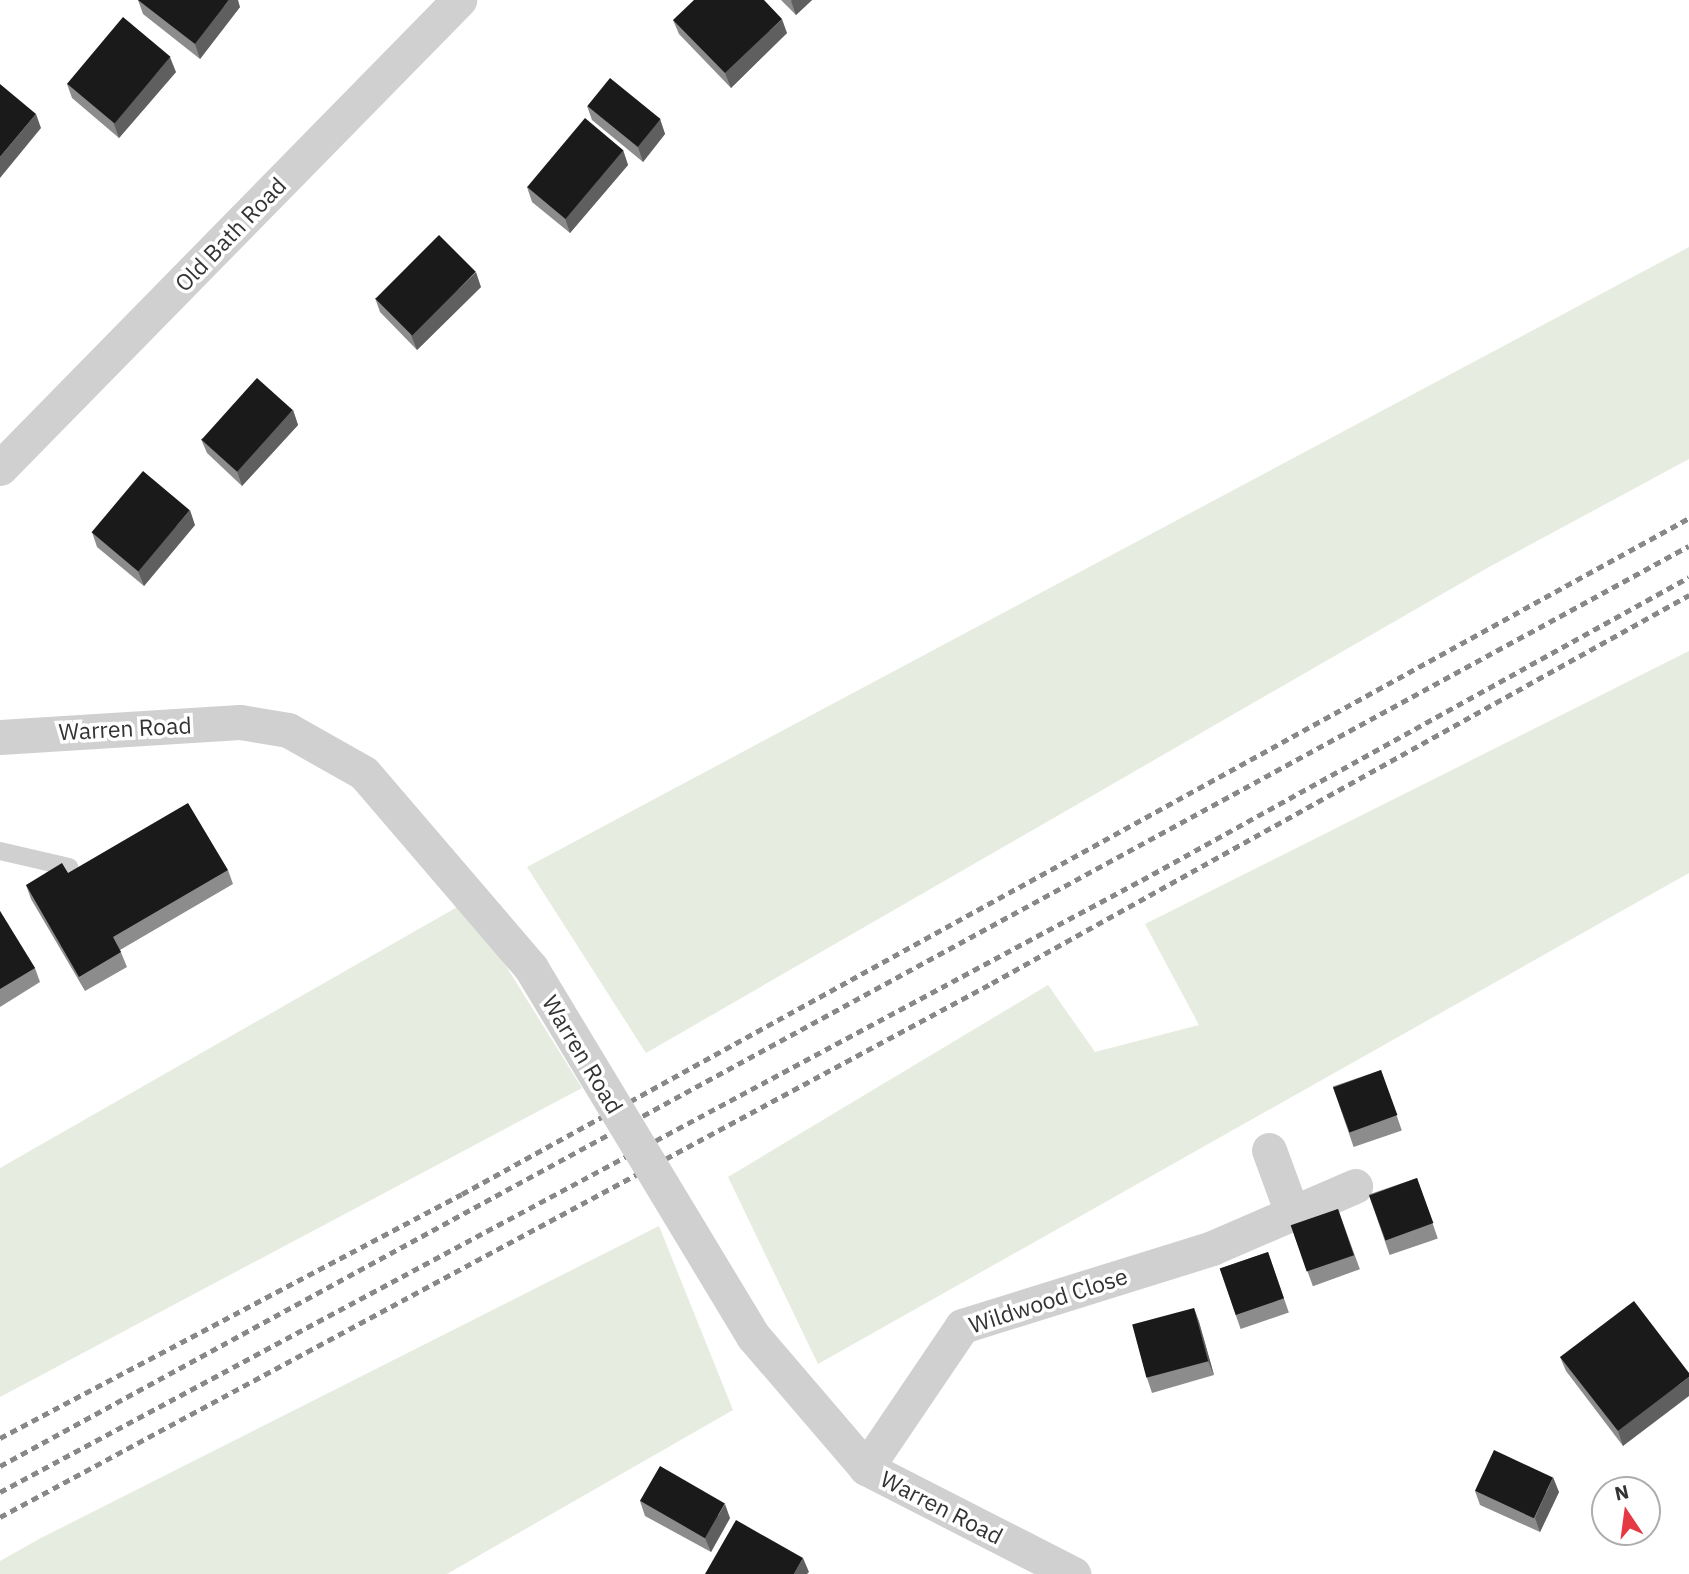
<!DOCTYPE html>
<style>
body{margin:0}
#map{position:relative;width:1689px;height:1574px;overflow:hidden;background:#fff;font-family:"IBM Plex Sans",sans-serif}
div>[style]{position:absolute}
.green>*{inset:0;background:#e6ecdf}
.service>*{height:18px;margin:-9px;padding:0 9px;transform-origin:9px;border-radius:9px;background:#d0d0d0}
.minor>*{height:35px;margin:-17.5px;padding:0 17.5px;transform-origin:17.5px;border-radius:17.5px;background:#d0d0d0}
.rail>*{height:5px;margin-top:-2.5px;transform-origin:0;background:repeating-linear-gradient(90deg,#888 0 7px,transparent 0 12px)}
.minor-bridge>*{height:35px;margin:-17.5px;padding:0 17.5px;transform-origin:17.5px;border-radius:17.5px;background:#d0d0d0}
.wall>*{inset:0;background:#8c8c8c;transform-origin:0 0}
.shaded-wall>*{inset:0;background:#5f5f5f}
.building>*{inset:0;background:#1a1a1a;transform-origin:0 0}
span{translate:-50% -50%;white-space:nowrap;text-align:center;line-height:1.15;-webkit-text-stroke:7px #fff;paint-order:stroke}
.street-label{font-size:23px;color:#333}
.north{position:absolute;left:1591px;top:1476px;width:70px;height:70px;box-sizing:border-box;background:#fff;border:2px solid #adadad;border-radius:50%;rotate:347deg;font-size:19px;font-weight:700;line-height:28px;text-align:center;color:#333}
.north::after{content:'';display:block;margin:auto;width:24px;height:32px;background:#e63946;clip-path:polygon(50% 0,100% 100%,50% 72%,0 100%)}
</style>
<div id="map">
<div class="green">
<i style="clip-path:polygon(1689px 247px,1689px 459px,1489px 567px,646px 1053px,527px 867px)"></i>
<i style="clip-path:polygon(1689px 651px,1689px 873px,818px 1364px,728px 1177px,1048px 985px,1095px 1052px,1199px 1025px,1145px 924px)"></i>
<i style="clip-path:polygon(466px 902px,582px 1088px,0 1397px,0 1168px)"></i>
<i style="clip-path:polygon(659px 1226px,733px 1410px,447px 1574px,0 1574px,0 1561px,41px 1538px)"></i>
</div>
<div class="service">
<i style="left:0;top:851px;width:71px;rotate:13.1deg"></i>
</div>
<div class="minor">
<i style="left:0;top:468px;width:656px;rotate:-45.56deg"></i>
<i style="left:0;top:737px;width:240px;rotate:-3.6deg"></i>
<i style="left:240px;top:722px;width:49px;rotate:9.5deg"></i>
<i style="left:288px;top:730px;width:87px;rotate:29.5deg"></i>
<i style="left:364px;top:773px;width:257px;rotate:49.4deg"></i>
<i style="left:1269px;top:1150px;width:64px;rotate:69.9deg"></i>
<i style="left:753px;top:1336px;width:174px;rotate:49.4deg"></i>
<i style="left:866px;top:1468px;width:233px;rotate:27.1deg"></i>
<i style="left:866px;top:1468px;width:171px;rotate:-55.9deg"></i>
<i style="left:962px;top:1326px;width:262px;rotate:-17.3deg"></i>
<i style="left:1212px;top:1248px;width:156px;rotate:-23.4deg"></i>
</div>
<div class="rail">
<i style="left:0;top:1438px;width:522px;rotate:-27.84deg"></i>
<i style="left:462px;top:1194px;width:1401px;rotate:-28.85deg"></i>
<i style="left:0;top:1466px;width:1923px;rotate:-28.58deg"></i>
<i style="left:0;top:1492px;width:1296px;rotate:-28.19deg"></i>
<i style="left:1142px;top:880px;width:625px;rotate:-28.98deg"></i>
<i style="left:0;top:1517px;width:1127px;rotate:-28.29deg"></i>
<i style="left:992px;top:983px;width:798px;rotate:-29.1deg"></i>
</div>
<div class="minor-bridge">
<i style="left:531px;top:968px;width:430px;rotate:58.9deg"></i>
</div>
<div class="wall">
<i style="clip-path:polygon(138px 0,240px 7px,200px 59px,143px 14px)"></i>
<i style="clip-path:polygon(781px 0,812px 0,796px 15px)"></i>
<i style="clip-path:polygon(673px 20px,787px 33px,731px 88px,679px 34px)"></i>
<i style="clip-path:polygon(176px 72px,119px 138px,72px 98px,67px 84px)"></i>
<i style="clip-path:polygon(587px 106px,660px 119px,665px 134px,643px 162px,592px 120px)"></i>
<i style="clip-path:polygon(623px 150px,628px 165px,570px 233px,532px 202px,527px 187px)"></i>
<i style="clip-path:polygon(481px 287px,417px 350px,380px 312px,375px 298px)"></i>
<i style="clip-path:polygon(293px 410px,298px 425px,242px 486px,207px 453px,201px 439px)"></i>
<i style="clip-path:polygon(195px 525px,144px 586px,97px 547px,92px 532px)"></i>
<i style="clip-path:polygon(228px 870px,233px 884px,120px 950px,127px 967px,85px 991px,31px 899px,26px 885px)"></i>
<i style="clip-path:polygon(0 911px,35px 968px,40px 982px,0 1007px)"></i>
<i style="left:1381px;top:1070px;width:64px;height:51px;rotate:71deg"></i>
<i style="left:1417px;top:1178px;width:64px;height:51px;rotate:71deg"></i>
<i style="left:1338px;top:1209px;width:64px;height:50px;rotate:70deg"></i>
<i style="left:1268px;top:1252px;width:64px;height:51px;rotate:71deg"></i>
<i style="clip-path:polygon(1194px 1308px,1199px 1322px,1214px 1375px,1152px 1393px,1147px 1378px)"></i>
<i style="clip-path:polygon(1560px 1357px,1689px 1373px,1623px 1446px,1566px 1371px)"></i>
<i style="clip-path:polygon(1475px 1491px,1559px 1492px,1540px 1532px,1480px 1505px)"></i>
<i style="clip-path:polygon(640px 1501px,730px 1518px,711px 1552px,645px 1516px)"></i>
</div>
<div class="shaded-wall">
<i style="clip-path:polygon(229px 0,238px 0,240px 7px,200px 59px,195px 44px)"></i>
<i style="clip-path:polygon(792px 0,812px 0,796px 15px,791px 1px)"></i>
<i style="clip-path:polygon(782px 19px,787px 33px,731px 88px,725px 73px)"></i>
<i style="clip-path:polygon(170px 57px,176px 72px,119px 138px,114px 124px)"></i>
<i style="clip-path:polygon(36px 114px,41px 128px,0 178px,0 157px)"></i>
<i style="clip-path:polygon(660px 119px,665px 134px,643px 162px,638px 147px)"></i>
<i style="clip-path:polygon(623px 150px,628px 165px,570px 233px,565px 218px)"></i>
<i style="clip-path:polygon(476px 272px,481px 287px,417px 350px,411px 335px)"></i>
<i style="clip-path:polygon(293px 410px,298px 425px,242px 486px,237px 471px)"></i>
<i style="clip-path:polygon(190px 510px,195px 525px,144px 586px,138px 571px)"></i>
<i style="clip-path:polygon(1194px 1308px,1199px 1322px,1214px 1375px,1208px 1361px)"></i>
<i style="clip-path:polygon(1689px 1377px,1689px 1396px,1623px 1446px,1618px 1431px)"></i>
<i style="clip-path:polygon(1553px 1477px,1559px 1492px,1540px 1532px,1535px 1518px)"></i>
<i style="clip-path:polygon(725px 1504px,730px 1518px,711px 1552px,705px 1538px)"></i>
<i style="clip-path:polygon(803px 1558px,809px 1572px,807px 1574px,794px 1574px)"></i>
</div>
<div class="building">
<i style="clip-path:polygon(138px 0,229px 0,195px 44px)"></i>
<i style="clip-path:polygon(694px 0,764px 0,782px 19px,725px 73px,673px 20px)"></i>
<i style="left:123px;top:17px;width:62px;height:87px;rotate:40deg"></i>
<i style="left:610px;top:78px;width:65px;height:36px;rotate:39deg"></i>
<i style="clip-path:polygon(0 84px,36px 114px,0 157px)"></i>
<i style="left:585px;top:118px;width:50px;height:90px;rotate:40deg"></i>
<i style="left:439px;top:235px;width:52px;height:90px;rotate:45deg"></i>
<i style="left:257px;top:378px;width:48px;height:83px;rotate:42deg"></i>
<i style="left:143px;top:471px;width:61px;height:80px;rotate:40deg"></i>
<i style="clip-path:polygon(188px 803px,228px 870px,113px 937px,121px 952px,79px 977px,26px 885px,62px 863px,68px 873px)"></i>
<i style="clip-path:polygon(0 911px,35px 968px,0 989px)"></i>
<i style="left:1381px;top:1070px;width:48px;height:51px;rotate:70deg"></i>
<i style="left:1417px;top:1178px;width:48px;height:51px;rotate:70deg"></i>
<i style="left:1338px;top:1209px;width:49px;height:50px;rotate:71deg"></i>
<i style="left:1268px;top:1252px;width:49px;height:51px;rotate:71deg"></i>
<i style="clip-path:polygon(1634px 1301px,1689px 1373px,1689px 1377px,1618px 1431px,1560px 1357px)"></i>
<i style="left:1194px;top:1308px;width:55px;height:64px;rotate:75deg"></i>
<i style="left:1494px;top:1450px;width:65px;height:45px;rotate:25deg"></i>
<i style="left:660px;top:1466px;width:75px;height:40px;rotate:30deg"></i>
<i style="clip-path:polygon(736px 1520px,803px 1558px,794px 1574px,705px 1574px)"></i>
</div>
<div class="street-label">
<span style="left:230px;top:234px;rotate:-46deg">Old Bath Road</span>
<span style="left:125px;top:728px;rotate:-3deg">Warren Road</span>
<span style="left:583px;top:1054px;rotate:59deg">Warren Road</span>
<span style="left:1048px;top:1300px;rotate:-18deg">Wildwood Close</span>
<span style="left:942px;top:1507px;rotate:27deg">Warren Road</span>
</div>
<div class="north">N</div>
</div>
